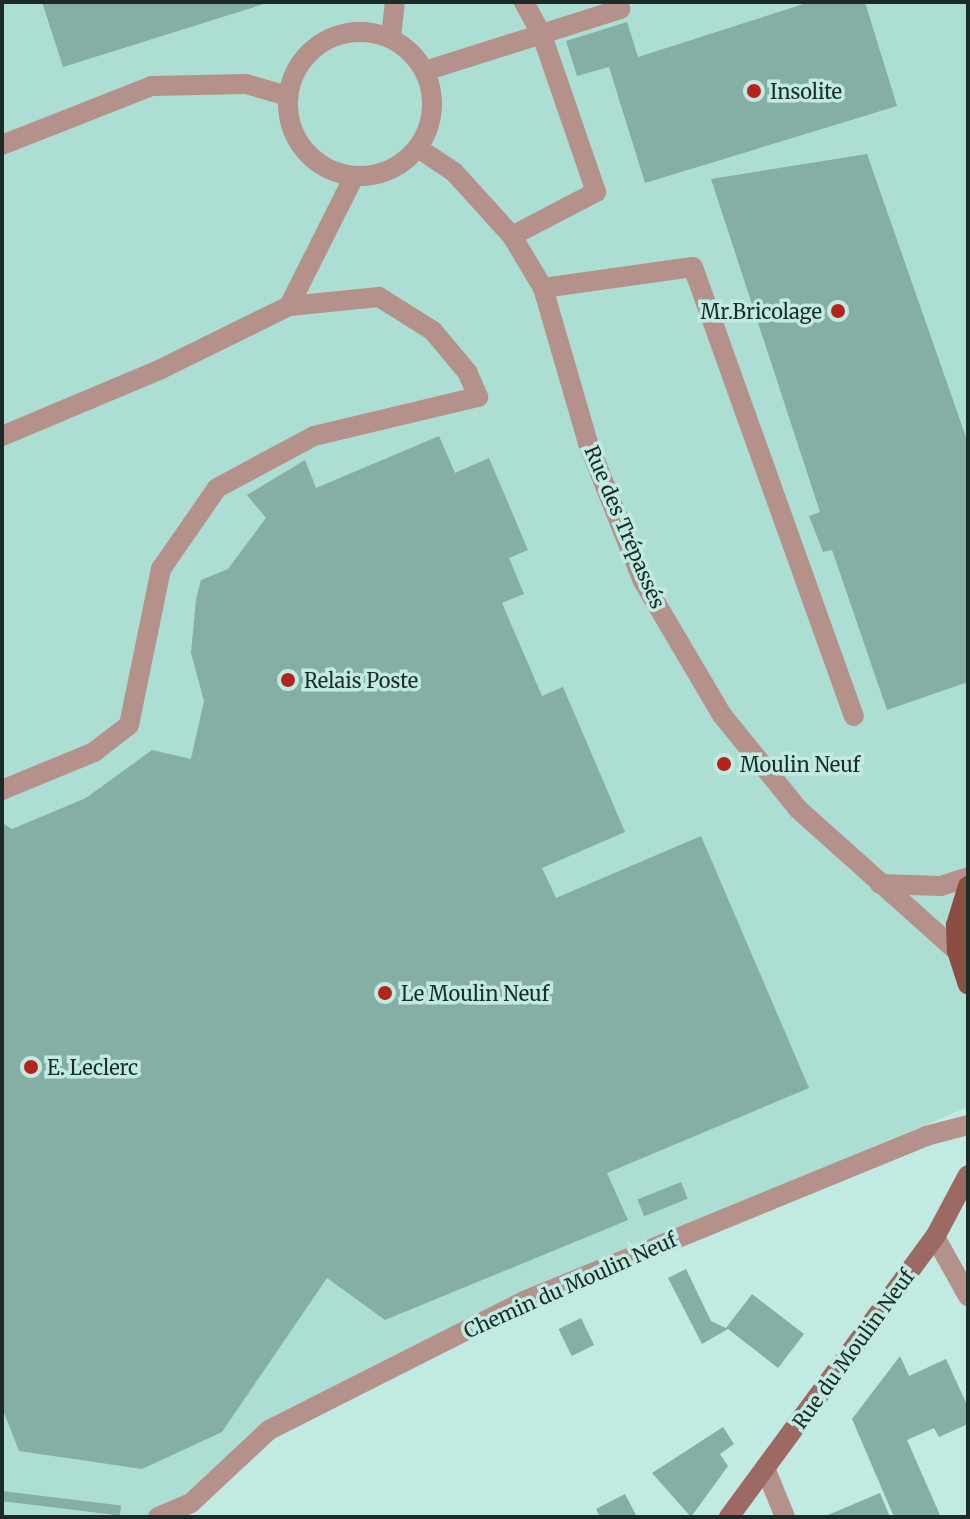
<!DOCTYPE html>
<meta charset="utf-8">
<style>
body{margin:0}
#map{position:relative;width:970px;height:1519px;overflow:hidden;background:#c1ebe2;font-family:Merriweather,serif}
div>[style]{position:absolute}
.built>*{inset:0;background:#acded4}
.building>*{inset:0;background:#85aea5;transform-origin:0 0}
.lane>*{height:20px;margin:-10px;padding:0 10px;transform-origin:10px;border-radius:10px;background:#b4918b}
.street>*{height:20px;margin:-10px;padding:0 10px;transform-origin:10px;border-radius:10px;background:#b4918b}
.street>.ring{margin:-10px;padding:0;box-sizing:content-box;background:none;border:20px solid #b4918b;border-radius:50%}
.secondary>*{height:20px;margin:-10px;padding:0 10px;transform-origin:10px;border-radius:10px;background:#9c6a62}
.primary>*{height:20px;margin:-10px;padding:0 10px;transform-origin:10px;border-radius:10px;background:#8a4e45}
.dots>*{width:22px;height:22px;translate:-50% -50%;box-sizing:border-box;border:4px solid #c1ebe2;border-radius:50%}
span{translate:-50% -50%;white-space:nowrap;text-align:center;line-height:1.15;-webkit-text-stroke:7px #c1ebe2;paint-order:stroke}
.poi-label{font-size:20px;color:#1b2b28}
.left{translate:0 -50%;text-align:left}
.right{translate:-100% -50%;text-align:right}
.street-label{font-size:20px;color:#1b2b28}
.frame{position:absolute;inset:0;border:4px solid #1b2b28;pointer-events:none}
</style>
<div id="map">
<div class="built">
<i style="clip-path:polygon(2px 2px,968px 2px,968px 1107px,519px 1295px,265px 1424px,169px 1517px,2px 1517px)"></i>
</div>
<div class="building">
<i style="clip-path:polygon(42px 2px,267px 2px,267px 3px,63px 67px)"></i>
<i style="clip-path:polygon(810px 2px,865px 2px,897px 106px,645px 183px,609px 67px,577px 76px,566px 41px,627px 22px,638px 57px)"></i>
<i style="clip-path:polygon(867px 154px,968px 443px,968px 682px,887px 710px,832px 550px,823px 552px,809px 516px,820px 512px,711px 179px)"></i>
<i style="clip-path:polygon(439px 436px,455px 473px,489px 458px,528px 550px,509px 558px,524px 594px,502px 603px,542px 696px,563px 687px,625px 832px,542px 868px,556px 898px,701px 836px,809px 1088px,607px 1173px,628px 1220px,385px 1320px,327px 1278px,222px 1432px,142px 1469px,19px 1451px,2px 1408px,2px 823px,12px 829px,86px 798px,152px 750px,191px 759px,204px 701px,191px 653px,196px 599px,201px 580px,228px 569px,266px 518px,247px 495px,305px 460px,316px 488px)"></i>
<i style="left:681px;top:1182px;width:18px;height:47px;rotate:68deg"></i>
<i style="clip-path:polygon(686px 1269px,711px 1321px,726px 1328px,752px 1294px,804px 1334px,778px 1368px,728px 1329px,702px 1344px,668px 1278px)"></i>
<i style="left:581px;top:1318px;width:30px;height:25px;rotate:64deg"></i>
<i style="clip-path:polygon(900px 1356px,909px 1376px,946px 1359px,968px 1407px,968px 1424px,939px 1437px,934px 1428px,907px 1440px,940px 1515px,935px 1517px,894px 1517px,852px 1419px)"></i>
<i style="clip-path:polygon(723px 1427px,734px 1444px,720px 1454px,728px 1466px,691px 1517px,652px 1473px)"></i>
<i style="left:2px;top:1491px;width:120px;height:10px;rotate:7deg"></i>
<i style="clip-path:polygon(880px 1493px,890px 1517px,823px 1517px)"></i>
<i style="clip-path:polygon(625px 1494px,637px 1517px,600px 1517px,596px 1509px)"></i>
</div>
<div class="lane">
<i style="left:425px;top:71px;width:205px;rotate:-17.6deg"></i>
<i style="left:2px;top:145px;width:161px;rotate:-21.5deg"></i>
<i style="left:152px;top:86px;width:94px;rotate:-1.2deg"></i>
<i style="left:246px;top:84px;width:44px;rotate:15.9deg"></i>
<i style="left:512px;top:236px;width:95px;rotate:-27.6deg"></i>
<i style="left:596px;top:192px;width:166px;rotate:-109deg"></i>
<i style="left:542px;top:35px;width:38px;rotate:-119deg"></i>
<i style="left:543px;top:288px;width:151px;rotate:-8deg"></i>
<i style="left:693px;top:267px;width:477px;rotate:70.3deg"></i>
<i style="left:2px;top:436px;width:173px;rotate:-22.8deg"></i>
<i style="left:161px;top:369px;width:143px;rotate:-26.2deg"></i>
<i style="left:289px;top:306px;width:144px;rotate:-63.3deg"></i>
<i style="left:2px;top:790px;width:100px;rotate:-22.4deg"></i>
<i style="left:94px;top:752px;width:44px;rotate:-37.6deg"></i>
<i style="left:129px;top:725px;width:159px;rotate:-78.4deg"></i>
<i style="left:161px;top:569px;width:98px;rotate:-55.3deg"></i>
<i style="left:217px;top:488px;width:110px;rotate:-28.2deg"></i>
<i style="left:314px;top:436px;width:169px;rotate:-13.4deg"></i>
<i style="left:478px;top:397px;width:26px;rotate:-113deg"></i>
<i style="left:468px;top:373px;width:55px;rotate:-129.8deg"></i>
<i style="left:433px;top:331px;width:64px;rotate:-147.8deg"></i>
<i style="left:379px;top:297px;width:90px;rotate:174.3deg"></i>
<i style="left:158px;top:1517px;width:36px;rotate:-23deg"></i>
<i style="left:191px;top:1503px;width:107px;rotate:-43.1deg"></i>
<i style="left:269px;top:1430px;width:286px;rotate:-26.8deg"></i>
<i style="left:524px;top:1301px;width:435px;rotate:-22.3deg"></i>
<i style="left:926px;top:1136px;width:43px;rotate:-14.7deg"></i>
</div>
<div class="street">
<i class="ring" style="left:288px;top:32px;width:124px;height:124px"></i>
<i style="left:391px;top:38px;width:36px;rotate:-84deg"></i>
<i style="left:418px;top:148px;width:43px;rotate:33.7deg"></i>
<i style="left:454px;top:172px;width:86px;rotate:47.8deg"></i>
<i style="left:512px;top:236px;width:61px;rotate:59.2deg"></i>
<i style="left:543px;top:288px;width:161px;rotate:73.8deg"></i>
<i style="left:588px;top:443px;width:149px;rotate:68.3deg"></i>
<i style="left:643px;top:581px;width:156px;rotate:59.5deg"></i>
<i style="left:722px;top:715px;width:121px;rotate:51deg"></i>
<i style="left:798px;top:809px;width:213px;rotate:41.8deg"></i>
<i style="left:880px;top:884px;width:61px;rotate:1.9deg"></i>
<i style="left:941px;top:886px;width:28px;rotate:-18deg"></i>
<i style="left:935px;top:1237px;width:68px;rotate:60.8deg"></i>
<i style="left:765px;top:1468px;width:53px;rotate:67.8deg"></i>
</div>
<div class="secondary">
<i style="left:729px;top:1517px;width:348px;rotate:-53.7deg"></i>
<i style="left:935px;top:1237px;width:70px;rotate:-62deg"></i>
</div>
<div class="primary">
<i style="left:968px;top:886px;width:41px;rotate:107.1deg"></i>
<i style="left:956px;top:925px;width:26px;rotate:88deg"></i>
<i style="left:957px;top:951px;width:35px;rotate:72deg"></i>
</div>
<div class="dots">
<i style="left:754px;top:91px;background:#b3251b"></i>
<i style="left:838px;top:311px;background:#b3251b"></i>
<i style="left:288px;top:680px;background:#b3251b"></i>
<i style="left:724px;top:764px;background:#b3251b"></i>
<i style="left:385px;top:993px;background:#b3251b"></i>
<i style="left:31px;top:1067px;background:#b3251b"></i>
</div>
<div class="poi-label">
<span class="left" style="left:770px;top:91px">Insolite</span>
<span class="right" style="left:822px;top:311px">Mr.Bricolage</span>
<span class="left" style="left:304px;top:680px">Relais Poste</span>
<span class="left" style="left:740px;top:764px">Moulin Neuf</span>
<span class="left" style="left:401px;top:993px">Le Moulin Neuf</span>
<span class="left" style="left:47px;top:1067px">E. Leclerc</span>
</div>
<div class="street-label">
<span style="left:625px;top:527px;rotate:67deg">Rue des Trépassés</span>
<span style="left:570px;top:1285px;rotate:-24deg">Chemin du Moulin Neuf</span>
<span style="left:853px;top:1349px;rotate:-54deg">Rue du Moulin Neuf</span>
</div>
<div class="frame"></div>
</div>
